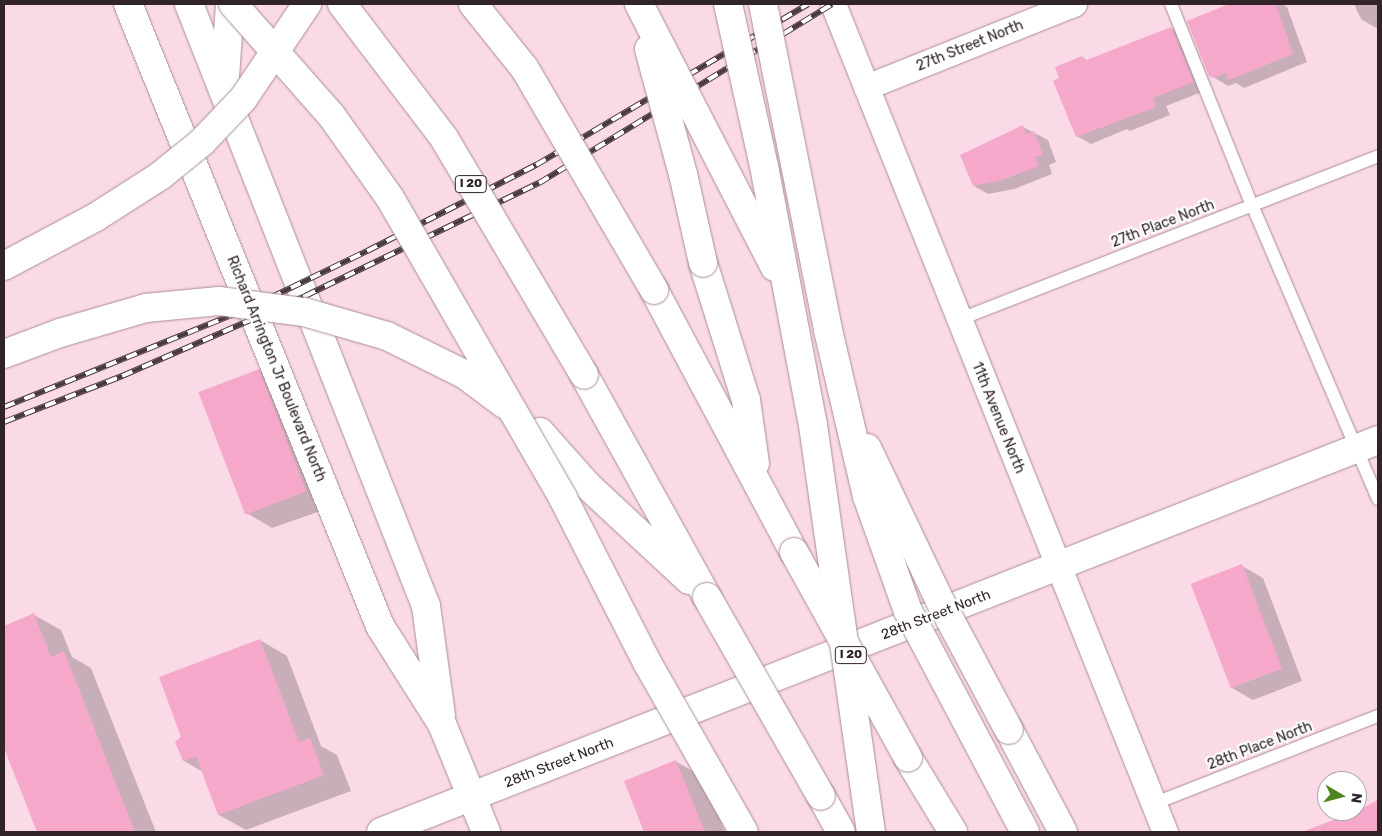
<!DOCTYPE html>
<style>
body{margin:0}
#map{position:relative;width:1382px;height:836px;overflow:hidden;background:#fbdae7;font-family:Rubik,sans-serif}
div>[style]{position:absolute}
.shadow>*{inset:0;background:#0003}
.building>*{inset:0;background:#f6a8ca;transform-origin:0 0}
.roads{filter:drop-shadow(0 0 1px #aa8c98) drop-shadow(0 0 1px #aa8c98)}
.lane>*{height:12px;margin:-6px;padding:0 6px;transform-origin:6px;border-radius:6px;background:#fff}
.street>*{height:25px;margin:-12.5px;padding:0 12.5px;transform-origin:12.5px;border-radius:12.5px;background:#fff}
.secondary>*{height:28px;margin:-14px;padding:0 14px;transform-origin:14px;border-radius:14px;background:#fff}
.primary>*{height:28px;margin:-14px;padding:0 14px;transform-origin:14px;border-radius:14px;background:#fff}
.highway>*{height:28px;margin:-14px;padding:0 14px;transform-origin:14px;border-radius:14px;background:#fff}
.rail>*{height:5.5px;margin-top:-2.75px;transform-origin:0;background:repeating-linear-gradient(90deg,#fff 0 11px,#493a40 0 22px);box-sizing:border-box;border-block:1px solid #493a40}
.bridges{filter:drop-shadow(0 0 1px #aa8c98) drop-shadow(0 0 1px #aa8c98)}
.highway-bridge>*{height:28px;margin:-14px;padding:0 14px;transform-origin:14px;border-radius:14px;background:#fff}
span{translate:-50% -50%;white-space:nowrap;text-align:center;line-height:1.15;-webkit-text-stroke:4.5px #fff;paint-order:stroke}
.shield-label span{padding:1px 4px;background:#fff;border:1px solid;border-radius:4px;-webkit-text-stroke-width:0}
.shield-label{font-size:12px;color:#302429;font-weight:700}
.street-label{font-size:14px;color:#302429}
.frame{position:absolute;inset:0;border:5px solid #302429;pointer-events:none}
.north{position:absolute;left:1317px;top:771px;width:50px;height:50px;box-sizing:border-box;background:#fff;border:1px solid #aca7a9;border-radius:50%;rotate:98deg;font-size:14px;font-weight:700;line-height:20px;text-align:center;color:#302429}
.north::after{content:'';display:block;margin:auto;width:18px;height:22px;background:#4d841d;clip-path:polygon(50% 0,100% 100%,50% 72%,0 100%)}
</style>
<div id="map">
<div class="shadow">
<i style="clip-path:polygon(1233px 4px,1282px 4px,1287px 7px,1307px 62px,1244px 88px,1236px 83px,1228px 86px,1210px 75px,1188px 22px)"></i>
<i style="clip-path:polygon(1354px 4px,1378px 4px,1378px 29px,1361px 19px)"></i>
<i style="clip-path:polygon(1171px 28px,1185px 36px,1207px 90px,1166px 106px,1170px 115px,1130px 131px,1127px 129px,1091px 144px,1077px 136px,1061px 79px,1082px 57px,1088px 61px)"></i>
<i style="clip-path:polygon(1023px 127px,1048px 140px,1056px 162px,1049px 165px,1052px 174px,1014px 189px,988px 194px,974px 186px)"></i>
<i style="clip-path:polygon(259px 370px,286px 386px,332px 507px,272px 528px,245px 512px)"></i>
<i style="clip-path:polygon(1242px 566px,1263px 578px,1302px 681px,1253px 700px,1232px 688px)"></i>
<i style="clip-path:polygon(34px 615px,61px 630px,72px 657px,91px 668px,156px 832px,39px 832px,4px 745px,4px 627px)"></i>
<i style="clip-path:polygon(260px 640px,287px 656px,321px 746px,337px 755px,351px 791px,246px 830px,219px 815px,203px 772px,184px 761px,183px 737px)"></i>
<i style="clip-path:polygon(675px 761px,703px 777px,725px 832px,639px 832px,645px 830px)"></i>
<i style="clip-path:polygon(1378px 802px,1378px 832px,1303px 832px,1357px 811px)"></i>
</div>
<div class="building">
<i style="clip-path:polygon(1229px 4px,1276px 4px,1293px 54px,1229px 80px,1226px 73px,1213px 78px,1209px 76px,1187px 21px)"></i>
<i style="clip-path:polygon(1171px 27px,1194px 82px,1153px 98px,1156px 107px,1076px 137px,1053px 81px,1059px 78px,1055px 67px,1082px 56px,1084px 61px)"></i>
<i style="clip-path:polygon(1023px 125px,1026px 134px,1034px 131px,1043px 155px,1035px 157px,1039px 166px,999px 181px,973px 186px,960px 155px)"></i>
<i style="left:259px;top:369px;width:131px;height:65px;rotate:69deg"></i>
<i style="left:1242px;top:564px;width:112px;height:55px;rotate:69deg"></i>
<i style="clip-path:polygon(34px 613px,51px 657px,64px 651px,135px 832px,37px 832px,4px 748px,4px 626px)"></i>
<i style="clip-path:polygon(260px 639px,299px 742px,310px 738px,324px 775px,218px 815px,196px 756px,183px 761px,175px 742px,181px 737px,159px 677px)"></i>
<i style="clip-path:polygon(676px 760px,705px 832px,644px 832px,624px 781px)"></i>
<i style="clip-path:polygon(1378px 800px,1378px 832px,1302px 832px,1357px 811px)"></i>
</div>
<div class="roads">
<div class="lane">
<i style="left:1171px;top:4px;width:217px;rotate:68.1deg"></i>
<i style="left:1252px;top:205px;width:320px;rotate:66.8deg"></i>
<i style="left:958px;top:320px;width:451px;rotate:-21.3deg"></i>
<i style="left:1153px;top:804px;width:242px;rotate:-21.4deg"></i>
</div>
<div class="street">
<i style="left:833px;top:4px;width:892px;rotate:68.15deg"></i>
<i style="left:866px;top:87px;width:224px;rotate:-21.8deg"></i>
</div>
<div class="secondary">
<i style="left:128px;top:4px;width:671px;rotate:67.94deg"></i>
<i style="left:380px;top:626px;width:116px;rotate:57.7deg"></i>
<i style="left:442px;top:724px;width:117px;rotate:67.8deg"></i>
<i style="left:189px;top:4px;width:647px;rotate:68.51deg"></i>
<i style="left:426px;top:606px;width:110px;rotate:82.2deg"></i>
<i style="left:381px;top:832px;width:1071px;rotate:-21.46deg"></i>
</div>
<div class="primary">
<i style="left:224px;top:92px;width:88px;rotate:-86.1deg"></i>
</div>
<div class="highway">
<i style="left:703px;top:263px;width:144px;rotate:72.6deg"></i>
<i style="left:746px;top:400px;width:64px;rotate:81.9deg"></i>
<i style="left:654px;top:290px;width:297px;rotate:61.9deg"></i>
<i style="left:584px;top:375px;width:254px;rotate:61deg"></i>
<i style="left:540px;top:432px;width:72px;rotate:48.4deg"></i>
<i style="left:588px;top:486px;width:138px;rotate:42.9deg"></i>
<i style="left:1009px;top:730px;width:115px;rotate:62.1deg"></i>
<i style="left:908px;top:758px;width:87px;rotate:58.7deg"></i>
<i style="left:821px;top:796px;width:41px;rotate:60.9deg"></i>
</div>
</div>
<div class="rail">
<i style="left:4px;top:407px;width:266px;rotate:-22deg"></i>
<i style="left:251px;top:307px;width:129px;rotate:-25.8deg"></i>
<i style="left:367px;top:251px;width:190px;rotate:-27deg"></i>
<i style="left:536px;top:165px;width:316px;rotate:-30.6deg"></i>
<i style="left:4px;top:422px;width:127px;rotate:-21.3deg"></i>
<i style="left:122px;top:376px;width:200px;rotate:-23.6deg"></i>
<i style="left:305px;top:296px;width:260px;rotate:-25.8deg"></i>
<i style="left:539px;top:183px;width:343px;rotate:-31.4deg"></i>
</div>
<div class="bridges">
<div class="highway-bridge">
<i style="left:233px;top:4px;width:148px;rotate:48.6deg"></i>
<i style="left:331px;top:115px;width:102px;rotate:54.6deg"></i>
<i style="left:390px;top:198px;width:346px;rotate:60deg"></i>
<i style="left:563px;top:498px;width:186px;rotate:62.9deg"></i>
<i style="left:648px;top:664px;width:193px;rotate:60.3deg"></i>
<i style="left:342px;top:4px;width:168px;rotate:52.7deg"></i>
<i style="left:444px;top:138px;width:275px;rotate:59.4deg"></i>
<i style="left:473px;top:4px;width:83px;rotate:51.3deg"></i>
<i style="left:525px;top:69px;width:256px;rotate:59.7deg"></i>
<i style="left:639px;top:4px;width:296px;rotate:62.7deg"></i>
<i style="left:728px;top:4px;width:166px;rotate:77.5deg"></i>
<i style="left:764px;top:166px;width:264px;rotate:79.3deg"></i>
<i style="left:813px;top:425px;width:411px;rotate:81.9deg"></i>
<i style="left:763px;top:4px;width:332px;rotate:78.7deg"></i>
<i style="left:828px;top:330px;width:171px;rotate:76.8deg"></i>
<i style="left:867px;top:496px;width:122px;rotate:70.4deg"></i>
<i style="left:908px;top:611px;width:250px;rotate:62.1deg"></i>
<i style="left:649px;top:49px;width:130px;rotate:74.8deg"></i>
<i style="left:683px;top:174px;width:91px;rotate:77.3deg"></i>
<i style="left:4px;top:266px;width:104px;rotate:-28deg"></i>
<i style="left:96px;top:217px;width:76px;rotate:-32.6deg"></i>
<i style="left:160px;top:176px;width:54px;rotate:-39deg"></i>
<i style="left:202px;top:142px;width:59px;rotate:-46.4deg"></i>
<i style="left:243px;top:99px;width:115px;rotate:-56deg"></i>
<i style="left:4px;top:354px;width:60px;rotate:-20.6deg"></i>
<i style="left:60px;top:333px;width:90px;rotate:-16.2deg"></i>
<i style="left:146px;top:308px;width:73px;rotate:-5.5deg"></i>
<i style="left:219px;top:301px;width:86px;rotate:7.4deg"></i>
<i style="left:304px;top:312px;width:86px;rotate:16.1deg"></i>
<i style="left:387px;top:336px;width:86px;rotate:26.3deg"></i>
<i style="left:464px;top:374px;width:50px;rotate:36.9deg"></i>
<i style="left:867px;top:448px;width:170px;rotate:64.5deg"></i>
<i style="left:940px;top:601px;width:146px;rotate:61.9deg"></i>
<i style="left:794px;top:552px;width:235px;rotate:61deg"></i>
<i style="left:707px;top:597px;width:229px;rotate:60.2deg"></i>
</div>
</div>
<div class="shield-label">
<span style="left:471px;top:184px">I 20</span>
<span style="left:851px;top:655px">I 20</span>
</div>
<div class="street-label">
<span style="left:970px;top:46px;rotate:-22deg">27th Street North</span>
<span style="left:1163px;top:224px;rotate:-21deg">27th Place North</span>
<span style="left:276px;top:369px;rotate:68deg">Richard Arrington Jr Boulevard North</span>
<span style="left:998px;top:418px;rotate:68deg">11th Avenue North</span>
<span style="left:936px;top:615px;rotate:-21deg">28th Street North</span>
<span style="left:1260px;top:746px;rotate:-21deg">28th Place North</span>
<span style="left:559px;top:763px;rotate:-21deg">28th Street North</span>
</div>
<div class="frame"></div>
<div class="north">N</div>
</div>
